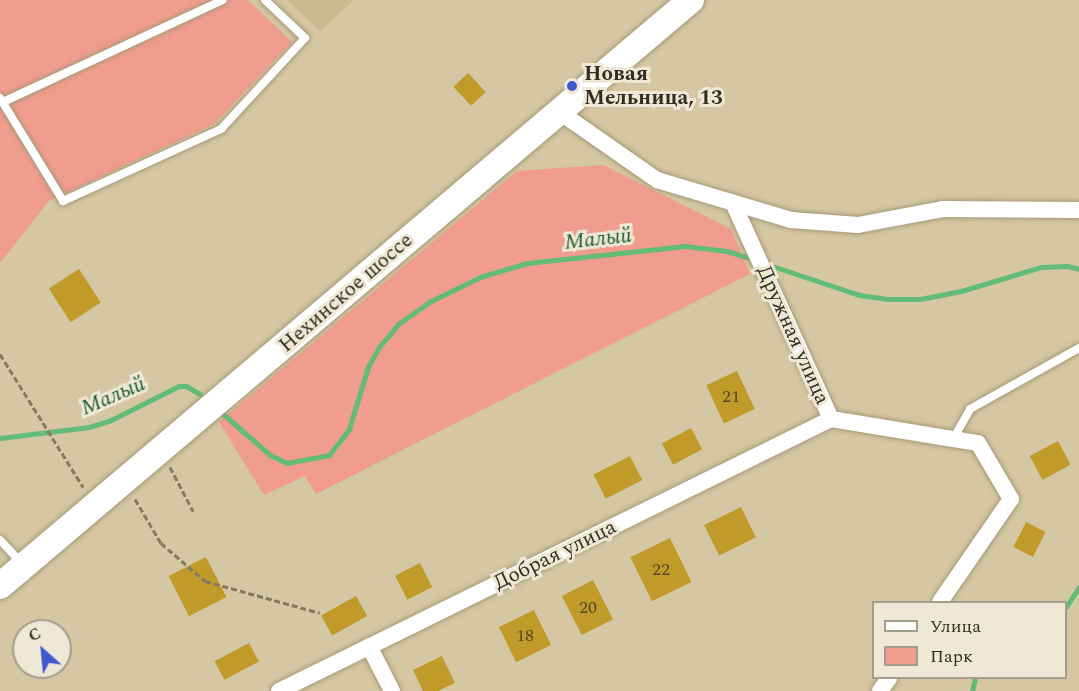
<!DOCTYPE html>
<meta charset="utf-8">
<style>
body{margin:0}
#map{position:relative;width:1079px;height:691px;overflow:hidden;background:#d5c7a3;font-family:Spectral,serif}
div>[style]{position:absolute}
.built>*{inset:0;background:#cbbb90}
.green>*{inset:0;background:#f09c8f}
.stream>*{height:5px;margin:-2.5px;padding:0 2.5px;transform-origin:2.5px;border-radius:2.5px;background:#62bb77}
.building>*{inset:0;background:#c09b2a;transform-origin:0 0}
.path>*{height:3px;margin-top:-1.5px;transform-origin:0;background:repeating-linear-gradient(90deg,#837a60 0 6px,transparent 0 9px)}
.roads{filter:drop-shadow(0 0 2px #a69977) drop-shadow(0 0 2px #a69977)}
.service>*{height:8px;margin:-4px;padding:0 4px;transform-origin:4px;border-radius:4px;background:#fff}
.minor>*{height:16px;margin:-8px;padding:0 8px;transform-origin:8px;border-radius:8px;background:#fff}
.primary>*{height:26px;margin:-13px;padding:0 13px;transform-origin:13px;border-radius:13px;background:#fff}
.dots>*{width:16px;height:16px;translate:-50% -50%;box-sizing:border-box;border:3px solid #efe8d6;border-radius:50%}
span{translate:-50% -50%;white-space:nowrap;text-align:center;line-height:1.15;-webkit-text-stroke:6px #efe8d6;paint-order:stroke}
.number-label{font-size:18px;color:#564821}
.number-label span{-webkit-text-stroke-width:0}
.poi-label{font-size:21px;color:#322d1e;font-weight:700}
.left{translate:0 -50%;text-align:left}
.street-label{font-size:21px;color:#322d1e}
.water-label{font-size:22px;color:#1f5e31;font-style:italic}
.legend{position:absolute;left:872px;top:601px;width:195px;height:78px;box-sizing:border-box;background:#efe8d6;border:2px solid #a39d8c;margin:0;padding:8px 10px;list-style:none;font-size:18px;color:#322d1e}
.legend li{display:flex;align-items:center;gap:12px;height:30px}
.legend b{width:30px;border:2px solid #a39d8c}
.north{position:absolute;left:12px;top:619px;width:60px;height:60px;box-sizing:border-box;background:#efe8d6;border:2px solid #a39d8c;border-radius:50%;rotate:333deg;font-size:16px;font-weight:700;line-height:24px;text-align:center;color:#322d1e}
.north::after{content:'';display:block;margin:auto;width:21px;height:27px;background:#4059cc;clip-path:polygon(50% 0,100% 100%,50% 72%,0 100%)}
</style>
<div id="map">
<div class="built">
<i style="clip-path:polygon(287px 0,354px 0,320px 31px)"></i>
</div>
<div class="green">
<i style="clip-path:polygon(0 0,248px 0,292px 42px,214px 124px,49px 201px,0 263px)"></i>
<i style="clip-path:polygon(603px 165px,731px 229px,750px 274px,316px 494px,305px 476px,264px 495px,219px 422px,517px 171px)"></i>
</div>
<div class="stream">
<i style="left:766px;top:264px;width:98px;rotate:18.4deg"></i>
<i style="left:859px;top:295px;width:29px;rotate:8deg"></i>
<i style="left:888px;top:299px;width:32px"></i>
<i style="left:920px;top:299px;width:42px;rotate:-11deg"></i>
<i style="left:961px;top:291px;width:84px;rotate:-16.7deg"></i>
<i style="left:1041px;top:267px;width:26px;rotate:-2deg"></i>
<i style="left:1067px;top:266px;width:12px;rotate:14deg"></i>
<i style="left:222px;top:413px;width:64px;rotate:41.2deg"></i>
<i style="left:270px;top:455px;width:19px;rotate:25deg"></i>
<i style="left:287px;top:463px;width:43px;rotate:-10.8deg"></i>
<i style="left:329px;top:455px;width:33px;rotate:-52deg"></i>
<i style="left:349px;top:429px;width:65px;rotate:-73deg"></i>
<i style="left:368px;top:367px;width:23px;rotate:-61deg"></i>
<i style="left:379px;top:347px;width:30px;rotate:-50deg"></i>
<i style="left:398px;top:324px;width:38px;rotate:-35deg"></i>
<i style="left:429px;top:302px;width:57px;rotate:-26.1deg"></i>
<i style="left:480px;top:277px;width:49px;rotate:-16.6deg"></i>
<i style="left:527px;top:263px;width:159px;rotate:-6.1deg"></i>
<i style="left:685px;top:246px;width:42px;rotate:6.8deg"></i>
<i style="left:727px;top:251px;width:28px;rotate:18deg"></i>
<i style="left:0;top:438px;width:90px;rotate:-7deg"></i>
<i style="left:89px;top:427px;width:21px;rotate:-17deg"></i>
<i style="left:109px;top:421px;width:78px;rotate:-26.6deg"></i>
<i style="left:179px;top:386px;width:7px"></i>
<i style="left:186px;top:386px;width:16px;rotate:30deg"></i>
<i style="left:1066px;top:607px;width:24px;rotate:-57deg"></i>
<i style="left:972px;top:691px;width:13px;rotate:-77deg"></i>
</div>
<div class="building">
<i style="left:468px;top:73px;width:26px;height:20px;rotate:47deg"></i>
<i style="left:79px;top:269px;width:40px;height:36px;rotate:57deg"></i>
<i style="left:737px;top:371px;width:42px;height:34px;rotate:65deg"></i>
<i style="left:691px;top:428px;width:24px;height:33px;rotate:62deg"></i>
<i style="left:1058px;top:441px;width:27px;height:32px;rotate:62deg"></i>
<i style="left:630px;top:456px;width:27px;height:41px;rotate:63deg"></i>
<i style="left:741px;top:507px;width:34px;height:41px;rotate:64deg"></i>
<i style="left:1026px;top:522px;width:22px;height:28px;rotate:27deg"></i>
<i style="left:670px;top:538px;width:49px;height:44px;rotate:64deg"></i>
<i style="left:206px;top:557px;width:45px;height:42px;rotate:63deg"></i>
<i style="left:420px;top:563px;width:27px;height:28px;rotate:63deg"></i>
<i style="left:593px;top:580px;width:44px;height:35px;rotate:63deg"></i>
<i style="left:356px;top:596px;width:23px;height:40px;rotate:61deg"></i>
<i style="left:534px;top:610px;width:39px;height:39px;rotate:64deg"></i>
<i style="left:249px;top:643px;width:21px;height:39px;rotate:62deg"></i>
<i style="clip-path:polygon(442px 656px,455px 683px,438px 691px,423px 691px,413px 670px)"></i>
</div>
<div class="path">
<i style="left:0;top:354px;width:157px;rotate:58deg"></i>
<i style="left:170px;top:467px;width:50px;rotate:62.4deg"></i>
<i style="left:135px;top:499px;width:51px;rotate:59.4deg"></i>
<i style="left:161px;top:543px;width:58px;rotate:40.8deg"></i>
<i style="left:205px;top:581px;width:119px;rotate:15.5deg"></i>
</div>
<div class="roads">
<div class="service">
<i style="left:0;top:98px;width:121px;rotate:58.5deg"></i>
<i style="left:63px;top:201px;width:174px;rotate:-24.5deg"></i>
<i style="left:221px;top:129px;width:124px;rotate:-47.3deg"></i>
<i style="left:305px;top:38px;width:55px;rotate:-136.5deg"></i>
<i style="left:3px;top:102px;width:242px;rotate:-24.9deg"></i>
<i style="left:953px;top:439px;width:34px;rotate:-60deg"></i>
<i style="left:970px;top:409px;width:125px;rotate:-29.2deg"></i>
<i style="left:0;top:540px;width:33px;rotate:47deg"></i>
</div>
<div class="minor">
<i style="left:558px;top:111px;width:121px;rotate:34.9deg"></i>
<i style="left:657px;top:180px;width:140px;rotate:16.6deg"></i>
<i style="left:791px;top:220px;width:67px;rotate:4.3deg"></i>
<i style="left:858px;top:225px;width:86px;rotate:-10.7deg"></i>
<i style="left:943px;top:209px;width:136px;rotate:0.4deg"></i>
<i style="left:734px;top:205px;width:235px;rotate:65.6deg"></i>
<i style="left:831px;top:419px;width:149px;rotate:9.3deg"></i>
<i style="left:978px;top:443px;width:65px;rotate:59.5deg"></i>
<i style="left:1011px;top:499px;width:125px;rotate:124.6deg"></i>
<i style="left:369px;top:646px;width:51px;rotate:62.9deg"></i>
<i style="left:279px;top:691px;width:615px;rotate:-26.23deg"></i>
<i style="left:880px;top:691px;width:16px;rotate:-55deg"></i>
</div>
<div class="primary">
<i style="left:0;top:586px;width:906px;rotate:-40.3deg"></i>
</div>
</div>
<div class="dots">
<i style="left:572px;top:86px;background:#4059cc"></i>
</div>
<div class="number-label">
<span style="left:731px;top:397px">21</span>
<span style="left:661px;top:570px">22</span>
<span style="left:588px;top:608px">20</span>
<span style="left:525px;top:636px">18</span>
</div>
<div class="poi-label">
<span class="left" style="left:584px;top:86px">Новая<br>Мельница, 13</span>
</div>
<div class="street-label">
<span style="left:346px;top:293px;rotate:-41deg">Нехинское шоссе</span>
<span style="left:793px;top:335px;rotate:66deg">Дружная улица</span>
<span style="left:555px;top:555px;rotate:-26deg">Добрая улица</span>
</div>
<div class="water-label">
<span style="left:598px;top:239px;rotate:-6deg">Малый</span>
<span style="left:113px;top:396px;rotate:-23deg">Малый</span>
</div>
<ul class="legend">
<li><b style="height:8px;background:#fff"></b>Улица</li>
<li><b style="height:16px;background:#f09c8f"></b>Парк</li>
</ul>
<div class="north">С</div>
</div>
